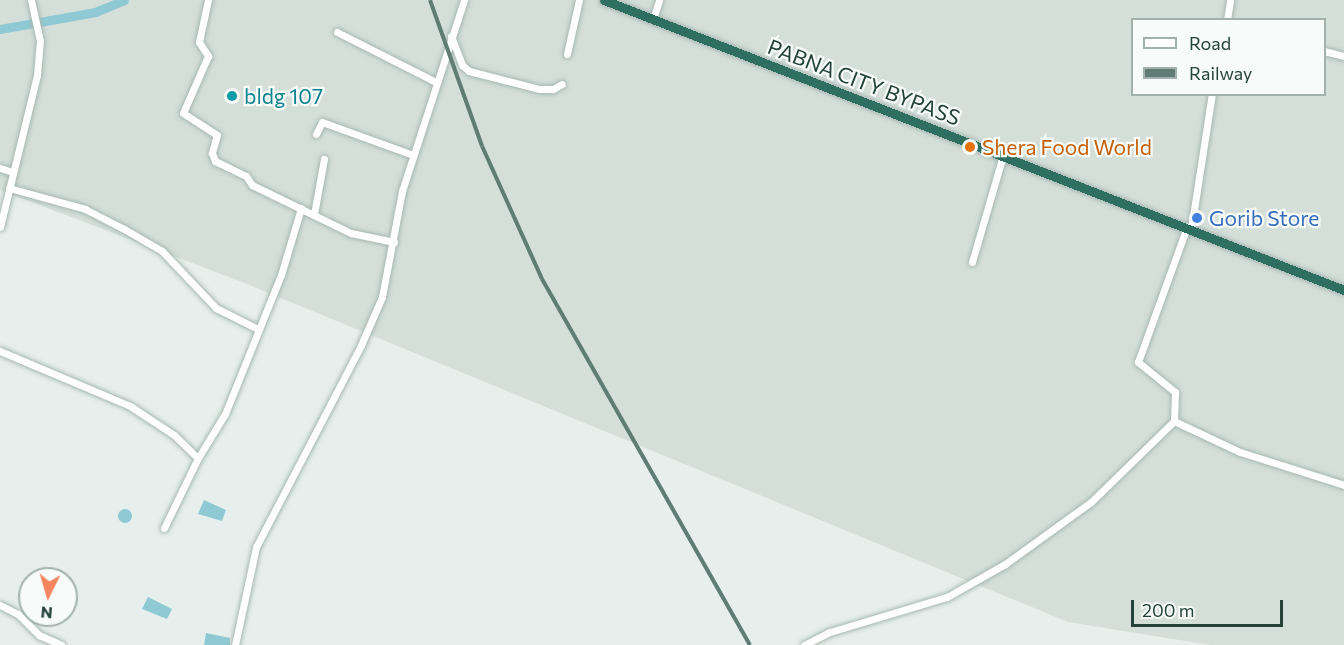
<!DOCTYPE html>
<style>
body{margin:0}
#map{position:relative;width:1344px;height:645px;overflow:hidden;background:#e6efeb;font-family:Commissioner,sans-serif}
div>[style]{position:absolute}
.built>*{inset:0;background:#d4dfda}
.water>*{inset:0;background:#8ec9d4}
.round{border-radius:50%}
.river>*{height:9px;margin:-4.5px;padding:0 4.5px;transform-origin:4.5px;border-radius:4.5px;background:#8ec9d4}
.roads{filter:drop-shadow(0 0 2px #a8b8b2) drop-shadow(0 0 2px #a8b8b2)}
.minor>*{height:7px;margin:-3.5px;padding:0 3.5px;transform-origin:3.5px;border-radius:3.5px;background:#fff}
.highway>*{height:9px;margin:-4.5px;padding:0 4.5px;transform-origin:4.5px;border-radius:4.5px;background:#2f6f62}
.rail>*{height:4px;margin-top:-2px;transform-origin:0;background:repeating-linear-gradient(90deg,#f7fbf9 0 4.5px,#5f7d75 0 9px);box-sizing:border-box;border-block:2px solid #5f7d75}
.dots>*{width:16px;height:16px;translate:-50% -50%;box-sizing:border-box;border:3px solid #f7fbf9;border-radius:50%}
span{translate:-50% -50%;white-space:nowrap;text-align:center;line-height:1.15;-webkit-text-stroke:4.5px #f7fbf9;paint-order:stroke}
.street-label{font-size:21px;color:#24423a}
.culture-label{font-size:21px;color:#0d838f}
.left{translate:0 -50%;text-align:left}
.food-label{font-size:21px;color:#c56008}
.shop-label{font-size:21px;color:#366cbe}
.legend{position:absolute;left:1131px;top:18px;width:195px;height:78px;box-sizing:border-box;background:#f7fbf9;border:2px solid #a3b1ad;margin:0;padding:8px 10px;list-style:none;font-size:18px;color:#24423a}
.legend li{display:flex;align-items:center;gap:12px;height:30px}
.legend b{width:30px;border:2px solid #a3b1ad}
.north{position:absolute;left:18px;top:567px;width:60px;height:60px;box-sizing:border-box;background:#f7fbf9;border:2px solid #a3b1ad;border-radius:50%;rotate:185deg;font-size:16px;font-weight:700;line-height:24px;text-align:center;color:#24423a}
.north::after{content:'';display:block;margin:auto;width:21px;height:27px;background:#f4845f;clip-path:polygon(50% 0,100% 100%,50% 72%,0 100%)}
.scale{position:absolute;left:1131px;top:600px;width:152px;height:27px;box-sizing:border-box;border:3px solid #24423a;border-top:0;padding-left:8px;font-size:18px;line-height:21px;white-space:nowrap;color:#24423a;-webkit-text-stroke:4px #f7fbf9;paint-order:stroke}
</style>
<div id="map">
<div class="built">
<i style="clip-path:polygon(evenodd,0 0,1344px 0,1344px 645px,1210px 645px,1068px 622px,242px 282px,0 190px,0 0,1132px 20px,1324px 20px,1324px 94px,1132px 94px,1132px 20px)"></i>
</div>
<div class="water">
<i style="clip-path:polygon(204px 500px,226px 510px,222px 521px,198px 514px)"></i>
<i class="round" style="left:118px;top:509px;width:14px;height:14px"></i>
<i style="clip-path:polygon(148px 597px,172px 609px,167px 619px,142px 609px)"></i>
<i style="clip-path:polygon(206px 633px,230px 638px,230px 645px,204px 645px)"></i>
</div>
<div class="river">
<i style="left:0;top:29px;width:97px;rotate:-10.1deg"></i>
<i style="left:95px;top:12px;width:31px;rotate:-22deg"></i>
</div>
<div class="roads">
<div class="minor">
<i style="left:208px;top:0;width:43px;rotate:102.1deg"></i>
<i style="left:199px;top:42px;width:17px;rotate:57deg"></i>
<i style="left:208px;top:56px;width:62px;rotate:113.7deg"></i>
<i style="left:183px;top:113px;width:40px;rotate:32.9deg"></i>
<i style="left:217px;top:135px;width:19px;rotate:106deg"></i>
<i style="left:212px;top:153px;width:9px;rotate:69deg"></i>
<i style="left:215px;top:161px;width:34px;rotate:26deg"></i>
<i style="left:246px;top:176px;width:11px;rotate:56deg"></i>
<i style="left:252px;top:185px;width:110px;rotate:25.9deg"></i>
<i style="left:351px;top:233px;width:44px;rotate:11.8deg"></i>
<i style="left:653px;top:19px;width:20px;rotate:-72deg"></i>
<i style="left:1227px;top:20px;width:20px;rotate:-81deg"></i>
<i style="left:337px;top:32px;width:111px;rotate:26.8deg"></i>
<i style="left:451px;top:36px;width:31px;rotate:69deg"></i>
<i style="left:462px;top:65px;width:9px;rotate:41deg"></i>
<i style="left:469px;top:71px;width:72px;rotate:14.4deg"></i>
<i style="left:539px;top:89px;width:14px"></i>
<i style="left:553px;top:89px;width:10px;rotate:-29deg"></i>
<i style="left:1324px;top:51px;width:21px;rotate:14deg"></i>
<i style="left:567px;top:54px;width:55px;rotate:-77.5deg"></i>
<i style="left:316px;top:134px;width:13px;rotate:-63deg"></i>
<i style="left:322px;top:122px;width:97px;rotate:19.9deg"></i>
<i style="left:0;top:168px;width:13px;rotate:18deg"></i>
<i style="left:9px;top:188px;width:79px;rotate:15.4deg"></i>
<i style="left:85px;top:209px;width:44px;rotate:27.1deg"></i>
<i style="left:124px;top:229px;width:44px;rotate:30.1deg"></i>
<i style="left:162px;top:251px;width:79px;rotate:46.5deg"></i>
<i style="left:216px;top:308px;width:47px;rotate:26.6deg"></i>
<i style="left:314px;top:214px;width:56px;rotate:-79.7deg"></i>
<i style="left:0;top:227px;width:156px;rotate:-76.3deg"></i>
<i style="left:37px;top:75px;width:34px;rotate:-85deg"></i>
<i style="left:40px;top:41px;width:42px;rotate:-102.4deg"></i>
<i style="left:1191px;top:229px;width:137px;rotate:-81.2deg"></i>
<i style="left:972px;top:262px;width:111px;rotate:-73.8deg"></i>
<i style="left:0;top:351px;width:141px;rotate:22.9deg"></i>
<i style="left:130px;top:406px;width:53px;rotate:33.4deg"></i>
<i style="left:174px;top:435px;width:33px;rotate:44deg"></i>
<i style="left:1174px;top:421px;width:73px;rotate:25.2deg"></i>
<i style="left:1240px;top:452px;width:109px;rotate:17.6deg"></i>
<i style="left:164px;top:528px;width:78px;rotate:-64.1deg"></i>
<i style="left:198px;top:458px;width:52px;rotate:-58.5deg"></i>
<i style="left:225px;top:414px;width:150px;rotate:-68.1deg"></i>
<i style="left:281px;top:275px;width:70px;rotate:-73.4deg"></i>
<i style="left:0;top:605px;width:20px;rotate:27deg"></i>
<i style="left:18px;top:614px;width:30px;rotate:45deg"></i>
<i style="left:39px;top:635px;width:24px;rotate:24deg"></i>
<i style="left:235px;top:645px;width:100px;rotate:-77.9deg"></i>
<i style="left:256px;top:547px;width:228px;rotate:-62.5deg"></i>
<i style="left:361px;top:345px;width:52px;rotate:-66.4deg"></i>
<i style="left:382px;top:297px;width:108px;rotate:-79.3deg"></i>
<i style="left:402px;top:191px;width:201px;rotate:-72deg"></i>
<i style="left:804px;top:645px;width:29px;rotate:-27deg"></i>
<i style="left:830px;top:632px;width:122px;rotate:-16.7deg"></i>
<i style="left:947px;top:597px;width:67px;rotate:-29.6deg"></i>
<i style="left:1005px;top:564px;width:106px;rotate:-35.8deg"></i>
<i style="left:1091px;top:502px;width:116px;rotate:-44.3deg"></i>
<i style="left:1174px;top:421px;width:29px;rotate:-88deg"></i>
<i style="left:1175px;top:392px;width:48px;rotate:-141deg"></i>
<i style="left:1138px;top:362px;width:144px;rotate:-70.1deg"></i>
</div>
<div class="highway">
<i style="left:604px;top:0;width:795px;rotate:21.4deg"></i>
</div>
</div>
<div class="rail">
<i style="left:430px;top:0;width:155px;rotate:70.4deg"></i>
<i style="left:482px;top:146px;width:146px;rotate:65.7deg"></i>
<i style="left:542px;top:279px;width:421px;rotate:60.4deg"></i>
</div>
<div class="dots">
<i style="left:232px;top:96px;background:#0f9aa8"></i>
<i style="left:970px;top:147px;background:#e8710a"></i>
<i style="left:1197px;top:218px;background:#3f7fe0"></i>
</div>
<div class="street-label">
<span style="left:864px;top:82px;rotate:21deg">PABNA CITY BYPASS</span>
</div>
<div class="culture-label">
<span class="left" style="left:244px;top:96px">bldg 107</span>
</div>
<div class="food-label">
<span class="left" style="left:982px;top:147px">Shera Food World</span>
</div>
<div class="shop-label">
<span class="left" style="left:1209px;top:218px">Gorib Store</span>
</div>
<ul class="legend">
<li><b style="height:8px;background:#fff"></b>Road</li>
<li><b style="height:8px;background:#5f7d75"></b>Railway</li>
</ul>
<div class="north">N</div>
<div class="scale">200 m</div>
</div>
